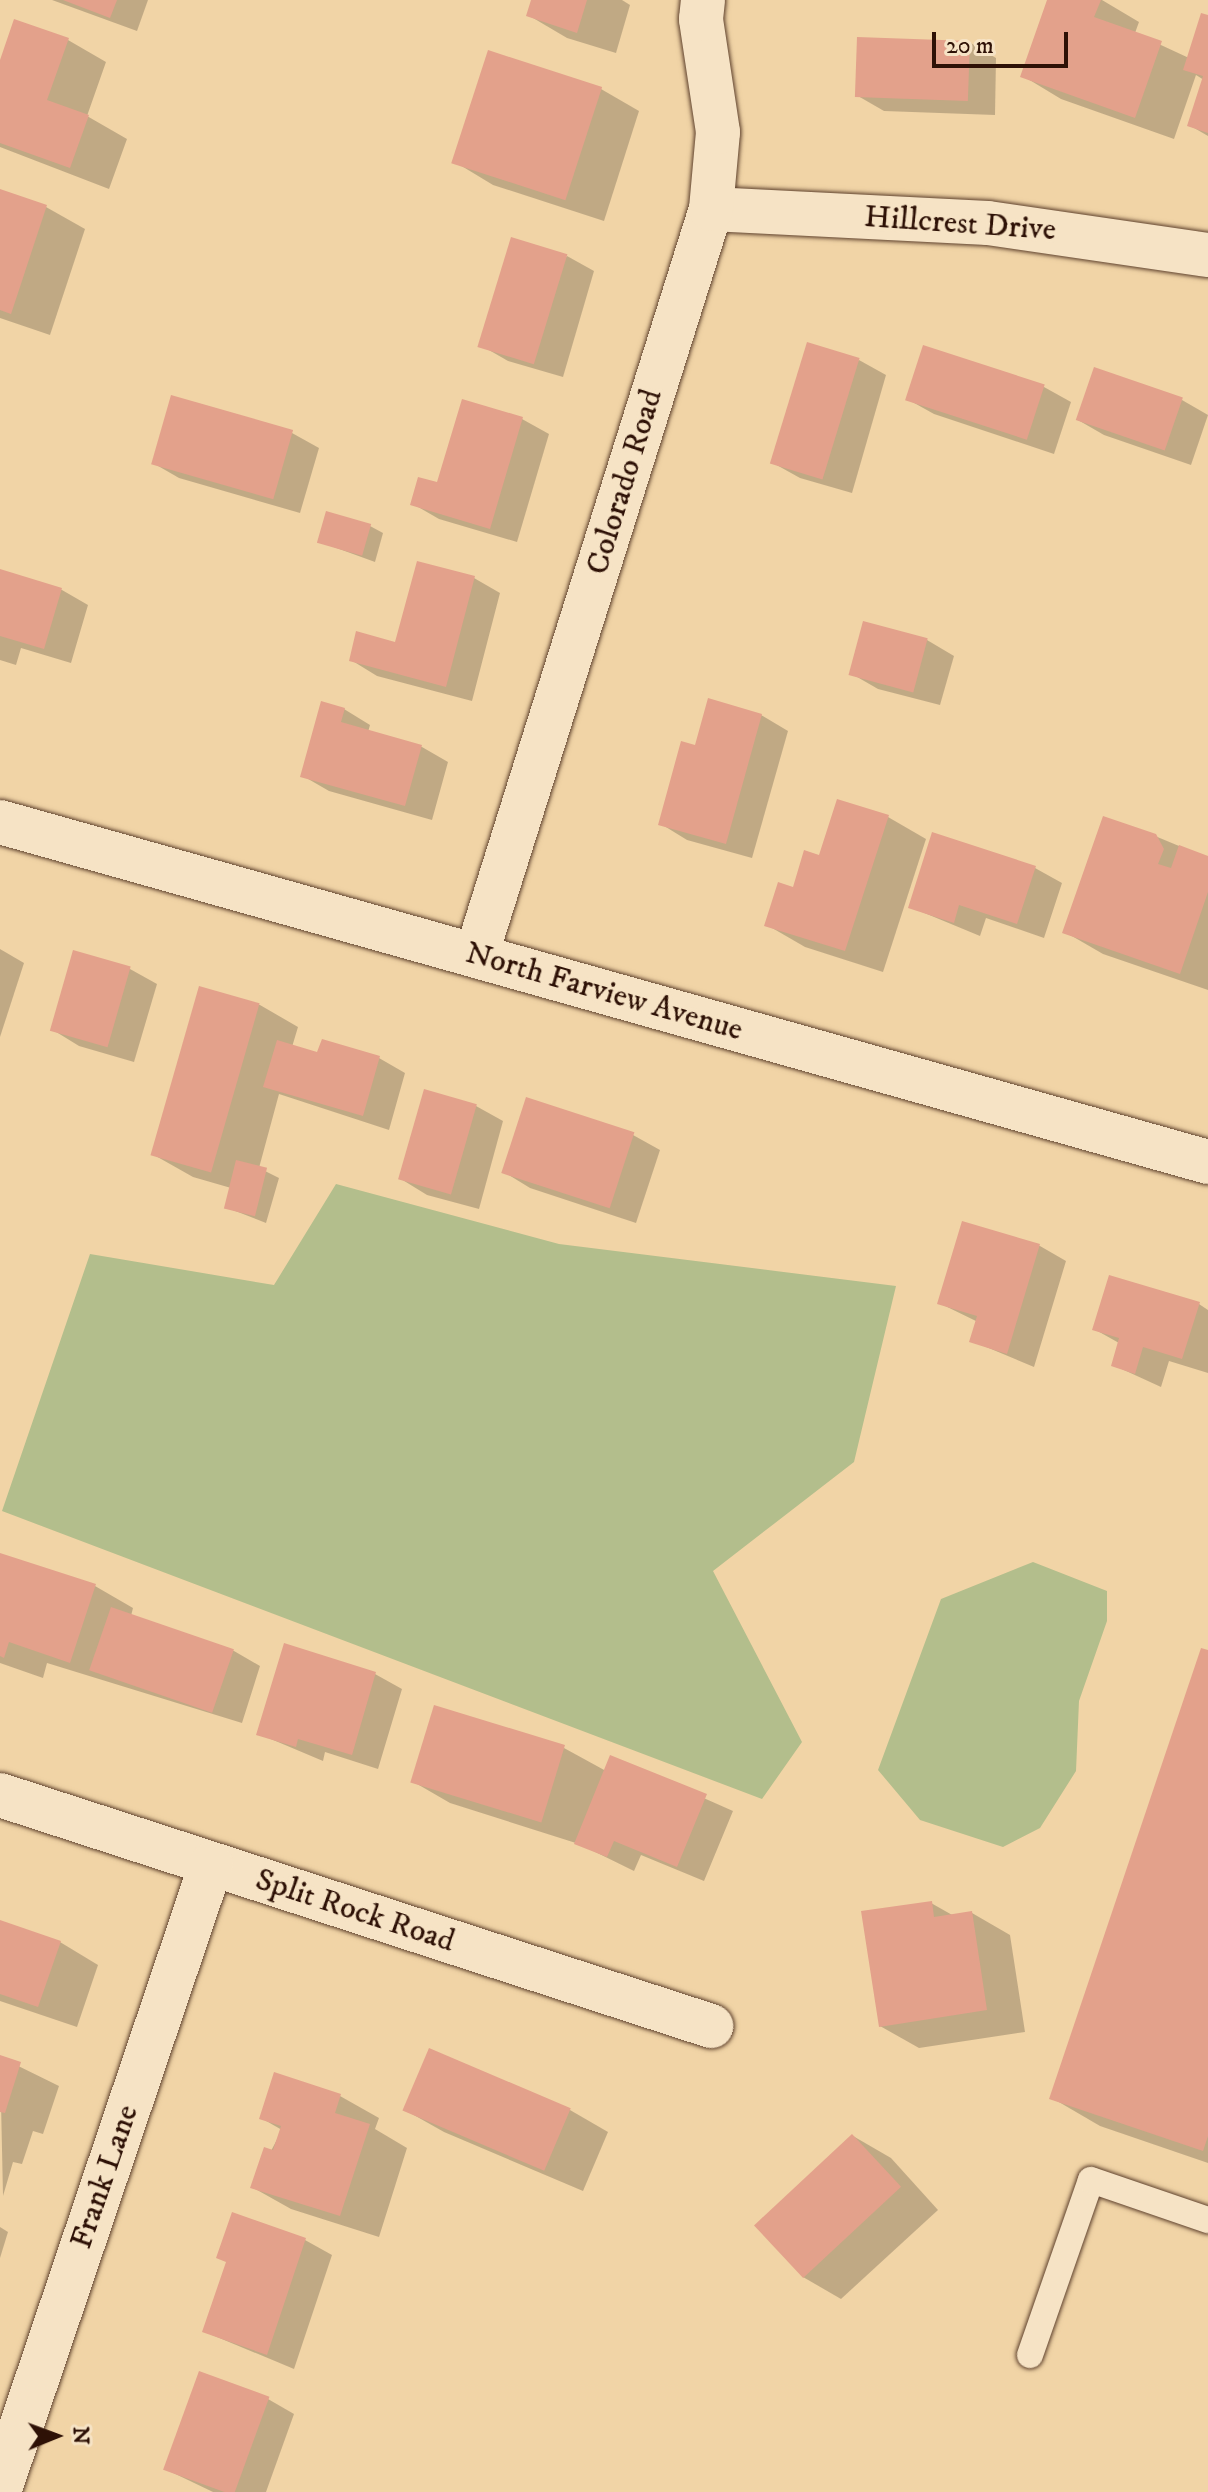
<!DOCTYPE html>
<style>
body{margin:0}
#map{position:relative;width:1208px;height:2492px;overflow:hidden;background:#f1d4a6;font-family:"IM FELL DW Pica",serif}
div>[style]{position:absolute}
.green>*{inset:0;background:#b3be8c}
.shadow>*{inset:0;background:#0003}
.building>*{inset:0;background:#e3a18b;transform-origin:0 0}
.roads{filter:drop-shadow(0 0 2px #5f422e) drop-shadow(0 0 2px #5f422e)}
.service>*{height:26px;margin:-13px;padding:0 13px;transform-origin:13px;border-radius:13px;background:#f6e3c5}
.minor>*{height:44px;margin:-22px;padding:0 22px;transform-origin:22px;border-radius:22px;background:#f6e3c5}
.tertiary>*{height:44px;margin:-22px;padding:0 22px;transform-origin:22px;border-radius:22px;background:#f6e3c5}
span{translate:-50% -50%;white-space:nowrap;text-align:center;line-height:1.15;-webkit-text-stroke:7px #f6e3c5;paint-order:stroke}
.street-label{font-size:32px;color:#2e1106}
.north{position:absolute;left:16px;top:2396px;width:80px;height:80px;-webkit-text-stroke:6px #f6e3c5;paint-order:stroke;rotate:89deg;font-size:22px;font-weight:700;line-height:32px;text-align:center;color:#2e1106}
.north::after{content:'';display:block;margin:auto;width:28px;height:36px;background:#2e1106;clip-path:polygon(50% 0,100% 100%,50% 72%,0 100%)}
.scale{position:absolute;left:932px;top:32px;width:136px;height:36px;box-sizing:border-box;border:4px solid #2e1106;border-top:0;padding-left:10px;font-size:24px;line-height:28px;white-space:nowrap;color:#2e1106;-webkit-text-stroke:6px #f6e3c5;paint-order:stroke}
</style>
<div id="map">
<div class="green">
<i style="clip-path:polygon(336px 1184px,559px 1244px,896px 1286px,854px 1462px,713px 1571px,802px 1742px,762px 1799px,2px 1511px,90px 1254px,274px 1285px)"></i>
<i style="clip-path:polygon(1033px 1562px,1107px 1591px,1107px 1621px,1079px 1701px,1076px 1771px,1040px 1828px,1003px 1847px,920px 1820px,878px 1770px,941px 1599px)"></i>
</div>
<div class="shadow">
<i style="clip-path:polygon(52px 0,148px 0,137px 31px)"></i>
<i style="clip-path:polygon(533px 0,622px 0,630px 5px,616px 53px,567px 38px,528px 15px)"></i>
<i style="clip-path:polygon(1049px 0,1102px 0,1139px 22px,1135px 33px,1189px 58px,1208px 17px,1208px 136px,1189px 125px,1204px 80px,1196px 75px,1174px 139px,1061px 99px,1023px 76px)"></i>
<i style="clip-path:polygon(68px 40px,106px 62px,87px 116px,127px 139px,109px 189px,0 147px,0 66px)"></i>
<i style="clip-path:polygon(969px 42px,996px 58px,995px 115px,884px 111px,858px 96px)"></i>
<i style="clip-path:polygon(601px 89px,639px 111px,604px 221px,493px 185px,455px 162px)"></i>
<i style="clip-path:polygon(0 191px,46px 207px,85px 229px,50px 335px,0 318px)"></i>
<i style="clip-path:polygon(567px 256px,594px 271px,563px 377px,508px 361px,482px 346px)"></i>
<i style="clip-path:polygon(924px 347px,1044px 387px,1071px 402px,1054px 454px,934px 414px,907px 399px)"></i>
<i style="clip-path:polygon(859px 360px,886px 375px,852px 493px,800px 478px,773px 463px)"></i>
<i style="clip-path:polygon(1182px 400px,1208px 415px,1191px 465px,1104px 435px,1078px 420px)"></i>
<i style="clip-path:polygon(522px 419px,549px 434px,517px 542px,439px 519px,413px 504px)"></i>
<i style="clip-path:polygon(292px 433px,319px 448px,300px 513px,179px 478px,153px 463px)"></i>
<i style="clip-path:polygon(370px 526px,383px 533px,375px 562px,320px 542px)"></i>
<i style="clip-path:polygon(0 571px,62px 590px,88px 605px,71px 663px,21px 648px,16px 665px,0 660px)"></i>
<i style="clip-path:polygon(474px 578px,500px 593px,472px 701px,377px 676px,351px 660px,397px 644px)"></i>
<i style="clip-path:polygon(927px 640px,954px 656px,940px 705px,878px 689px,852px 674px)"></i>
<i style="clip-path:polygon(344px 709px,370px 725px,368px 732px,422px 747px,448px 762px,432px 820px,329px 791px,303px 776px)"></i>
<i style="clip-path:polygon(761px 715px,788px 731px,752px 858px,687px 840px,661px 824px,696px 748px)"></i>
<i style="clip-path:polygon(888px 817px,926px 839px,883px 972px,805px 947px,767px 925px,821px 857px)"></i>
<i style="clip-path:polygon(1155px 836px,1208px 858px,1208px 990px,1103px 954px,1065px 932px)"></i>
<i style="clip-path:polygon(1035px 868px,1062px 883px,1044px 938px,986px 918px,980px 936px,910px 907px)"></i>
<i style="clip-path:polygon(0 949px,24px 963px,0 1037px)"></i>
<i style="clip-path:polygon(75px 953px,130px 969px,157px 984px,134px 1062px,79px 1046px,53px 1030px)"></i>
<i style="clip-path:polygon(201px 988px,260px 1005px,298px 1027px,292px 1047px,319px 1055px,379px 1058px,405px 1073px,389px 1130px,279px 1094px,259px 1168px,279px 1178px,266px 1223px,225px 1207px,231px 1188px,193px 1177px,154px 1155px)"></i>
<i style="clip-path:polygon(527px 1100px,633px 1135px,660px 1150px,636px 1223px,530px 1188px,504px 1172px)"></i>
<i style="clip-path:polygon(476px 1106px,503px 1121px,479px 1209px,427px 1195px,401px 1179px)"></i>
<i style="clip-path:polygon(963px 1223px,1040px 1246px,1066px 1261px,1034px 1367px,972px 1341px,978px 1322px,939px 1303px)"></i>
<i style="clip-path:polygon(1199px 1304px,1208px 1310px,1208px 1373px,1169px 1361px,1161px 1387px,1113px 1365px,1119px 1343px,1094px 1329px)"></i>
<i style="clip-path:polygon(0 1555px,95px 1586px,133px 1608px,131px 1616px,234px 1651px,260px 1666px,242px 1723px,47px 1663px,43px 1678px,0 1663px)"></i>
<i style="clip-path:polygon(1208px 1652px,1208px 2163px,1100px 2126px,1052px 2098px)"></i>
<i style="clip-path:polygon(375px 1674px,402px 1689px,378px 1769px,325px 1752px,323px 1761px,259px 1734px)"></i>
<i style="clip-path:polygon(564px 1748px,606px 1771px,611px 1757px,733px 1811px,704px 1881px,641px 1855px,634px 1871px,579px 1844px,450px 1803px,412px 1781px)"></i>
<i style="clip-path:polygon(931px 1903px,954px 1916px,972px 1913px,1010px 1935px,1025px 2032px,919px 2048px,880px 2026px)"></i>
<i style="clip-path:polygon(0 1922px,60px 1942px,98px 1965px,77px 2027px,0 2001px)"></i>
<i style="clip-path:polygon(0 2057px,59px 2086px,43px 2134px,33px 2131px,22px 2164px,13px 2162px,3px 2196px)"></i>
<i style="clip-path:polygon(340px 2096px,379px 2118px,375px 2129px,407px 2148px,379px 2237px,291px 2209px,252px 2187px,282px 2130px,261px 2118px)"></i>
<i style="clip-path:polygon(405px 2110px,570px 2110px,608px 2132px,583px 2191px,444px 2132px)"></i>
<i style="clip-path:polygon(853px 2136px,891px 2158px,938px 2210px,841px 2299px,803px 2277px)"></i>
<i style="clip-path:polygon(0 2227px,8px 2232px,0 2258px)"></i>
<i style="clip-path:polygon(305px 2240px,332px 2255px,294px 2369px,205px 2332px)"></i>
<i style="clip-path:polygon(268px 2399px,294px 2414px,266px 2492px,213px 2492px,165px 2469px)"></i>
</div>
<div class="building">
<i style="clip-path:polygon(63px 0,117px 0,110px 18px)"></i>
<i style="clip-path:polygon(531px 0,587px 0,577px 33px,526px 16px)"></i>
<i style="clip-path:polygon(1047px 0,1101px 0,1094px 17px,1162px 41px,1135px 118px,1020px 77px)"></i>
<i style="clip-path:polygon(1201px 13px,1208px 15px,1208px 133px,1187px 126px,1203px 76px,1183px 70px)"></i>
<i style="clip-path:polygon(14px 19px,69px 38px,47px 100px,89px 115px,70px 168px,0 143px,0 60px)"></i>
<i style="left:857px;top:37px;width:113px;height:60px;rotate:2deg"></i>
<i style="left:488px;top:50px;width:120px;height:119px;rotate:18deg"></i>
<i style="clip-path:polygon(0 189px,47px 205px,11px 314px,0 310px)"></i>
<i style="left:511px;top:237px;width:59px;height:115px;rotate:17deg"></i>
<i style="left:807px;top:342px;width:55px;height:127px;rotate:17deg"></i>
<i style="left:923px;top:345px;width:128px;height:58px;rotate:18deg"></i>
<i style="left:1094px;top:367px;width:94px;height:56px;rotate:19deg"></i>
<i style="left:171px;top:395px;width:127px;height:72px;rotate:16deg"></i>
<i style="clip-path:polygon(462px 399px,523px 417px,490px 529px,410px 505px,418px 477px,437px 482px)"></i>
<i style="left:326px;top:511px;width:47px;height:33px;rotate:16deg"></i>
<i style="clip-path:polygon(417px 561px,475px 576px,446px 687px,349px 661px,356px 631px,395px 642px)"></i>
<i style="clip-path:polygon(0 569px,62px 588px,44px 649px,0 636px)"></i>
<i style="left:863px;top:621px;width:67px;height:56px;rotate:15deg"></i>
<i style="clip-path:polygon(708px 698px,762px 714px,726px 844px,658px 825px,681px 741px,695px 745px)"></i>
<i style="clip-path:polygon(321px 701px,345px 708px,341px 722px,422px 745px,405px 806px,300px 777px)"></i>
<i style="clip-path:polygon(837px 799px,889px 815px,845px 951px,764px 926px,778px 882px,793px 887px,804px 850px,819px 855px)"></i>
<i style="clip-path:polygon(1103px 816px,1156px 834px,1164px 849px,1158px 864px,1171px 868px,1179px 845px,1208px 856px,1208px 892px,1180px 974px,1062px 933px)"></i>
<i style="clip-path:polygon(932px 832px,1036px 866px,1017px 924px,959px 905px,954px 923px,908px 908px)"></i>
<i style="left:73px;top:950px;width:60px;height:84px;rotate:16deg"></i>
<i style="left:199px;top:986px;width:63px;height:176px;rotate:16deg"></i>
<i style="clip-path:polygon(322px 1039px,380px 1056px,363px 1116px,263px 1087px,277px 1040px,317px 1052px)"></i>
<i style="left:424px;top:1089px;width:55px;height:94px;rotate:16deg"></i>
<i style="left:526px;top:1097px;width:114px;height:80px;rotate:18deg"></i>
<i style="left:236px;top:1160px;width:32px;height:50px;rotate:14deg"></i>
<i style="clip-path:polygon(962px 1221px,1040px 1244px,1007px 1354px,969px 1342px,977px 1316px,937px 1304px)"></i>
<i style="clip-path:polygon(1109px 1275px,1200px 1302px,1182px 1359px,1143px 1347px,1135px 1374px,1111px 1366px,1119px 1338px,1092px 1330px)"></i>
<i style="clip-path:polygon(0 1553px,96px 1584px,70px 1663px,9px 1642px,4px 1658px,0 1656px)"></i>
<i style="left:111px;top:1607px;width:130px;height:67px;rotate:19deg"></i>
<i style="clip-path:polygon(284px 1643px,376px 1672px,352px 1755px,298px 1739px,296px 1747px,256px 1735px)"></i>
<i style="clip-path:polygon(1201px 1648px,1208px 1650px,1208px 2136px,1203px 2151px,1049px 2099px)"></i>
<i style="left:434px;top:1705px;width:137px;height:81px;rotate:17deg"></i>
<i style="clip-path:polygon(610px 1755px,707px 1794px,677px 1867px,614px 1841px,607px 1857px,574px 1844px)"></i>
<i style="clip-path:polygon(932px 1901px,934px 1917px,972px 1911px,987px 2010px,879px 2027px,861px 1911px)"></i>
<i style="clip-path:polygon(0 1920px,61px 1941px,38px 2007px,0 1994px)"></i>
<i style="left:429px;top:2048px;width:154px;height:68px;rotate:23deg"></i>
<i style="clip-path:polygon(0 2055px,21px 2062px,5px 2113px,0 2112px)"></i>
<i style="clip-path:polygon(274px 2072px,341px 2094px,335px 2113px,370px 2124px,340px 2216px,250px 2188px,264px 2147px,273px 2150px,281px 2126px,259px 2119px)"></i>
<i style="left:852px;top:2134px;width:72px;height:134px;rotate:47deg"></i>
<i style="clip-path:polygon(232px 2212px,306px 2238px,267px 2355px,202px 2332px,226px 2262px,216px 2258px)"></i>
<i style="left:199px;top:2371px;width:75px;height:105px;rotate:20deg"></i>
</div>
<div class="roads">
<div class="service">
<i style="left:1030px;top:2355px;width:185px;rotate:-70.8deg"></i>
<i style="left:1091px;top:2180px;width:124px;rotate:18.9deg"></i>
</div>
<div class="minor">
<i style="left:711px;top:209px;width:277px;rotate:2.9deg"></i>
<i style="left:988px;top:223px;width:222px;rotate:8.3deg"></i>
<i style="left:476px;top:956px;width:783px;rotate:-72.54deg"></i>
<i style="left:711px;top:209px;width:77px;rotate:-84.8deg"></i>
<i style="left:718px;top:132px;width:114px;rotate:-98.6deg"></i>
<i style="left:701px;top:19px;width:19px;rotate:-84deg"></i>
<i style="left:0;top:1795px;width:748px;rotate:18deg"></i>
<i style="left:0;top:2489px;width:659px;rotate:-71.32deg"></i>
</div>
<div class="tertiary">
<i style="left:0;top:822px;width:1255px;rotate:15.72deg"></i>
</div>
</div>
<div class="street-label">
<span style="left:960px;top:224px;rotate:4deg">Hillcrest Drive</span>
<span style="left:625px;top:482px;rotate:-73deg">Colorado Road</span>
<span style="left:604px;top:992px;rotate:16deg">North Farview Avenue</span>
<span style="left:355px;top:1911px;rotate:18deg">Split Rock Road</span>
<span style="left:105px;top:2177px;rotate:-71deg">Frank Lane</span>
</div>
<div class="north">N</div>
<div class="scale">20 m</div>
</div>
